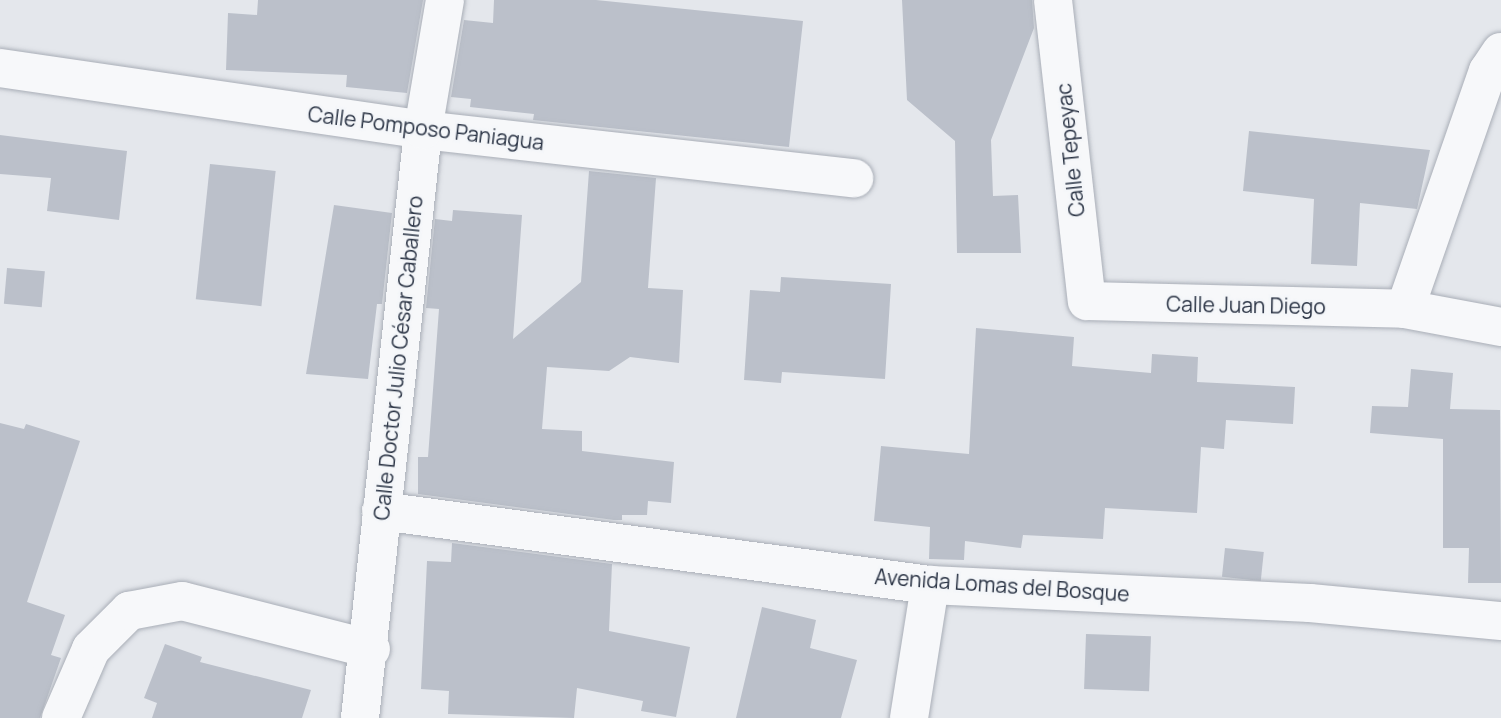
<!DOCTYPE html>
<meta charset="utf-8">
<style>
body{margin:0}
#map{position:relative;width:1501px;height:718px;overflow:hidden;background:#e4e7ec;font-family:Manrope,sans-serif}
div>[style]{position:absolute}
.building>*{inset:0;background:#bbc0ca;transform-origin:0 0}
.roads{filter:drop-shadow(0 0 2px #a9aeb7) drop-shadow(0 0 2px #a9aeb7)}
.street>*{height:38px;margin:-19px;padding:0 19px;transform-origin:19px;border-radius:19px;background:#f7f8fa}
span{translate:-50% -50%;white-space:nowrap;text-align:center;line-height:1.15;-webkit-text-stroke:5px #f4f6f9;paint-order:stroke}
.street-label{font-size:21px;color:#2b3445}
</style>
<div id="map">
<div class="building">
<i style="clip-path:polygon(258px 0,423px 0,407px 93px,346px 87px,347px 75px,226px 70px,228px 13px,257px 15px)"></i>
<i style="clip-path:polygon(494px 0,596px 0,803px 21px,789px 147px,533px 120px,534px 114px,470px 107px,471px 99px,451px 97px,464px 20px,493px 23px)"></i>
<i style="clip-path:polygon(902px 0,1032px 0,1034px 28px,991px 140px,993px 196px,1018px 195px,1021px 253px,957px 253px,955px 141px,907px 100px)"></i>
<i style="clip-path:polygon(1249px 131px,1430px 150px,1417px 209px,1360px 203px,1357px 266px,1311px 264px,1314px 199px,1243px 191px)"></i>
<i style="clip-path:polygon(0 135px,127px 151px,119px 220px,47px 211px,51px 178px,0 174px)"></i>
<i style="left:210px;top:164px;width:66px;height:136px;rotate:6deg"></i>
<i style="clip-path:polygon(589px 171px,656px 178px,648px 288px,683px 290px,679px 363px,630px 357px,609px 371px,547px 367px,542px 429px,582px 431px,582px 451px,674px 462px,671px 503px,648px 501px,647px 515px,622px 515px,622px 520px,614px 520px,418px 494px,418px 457px,428px 457px,439px 309px,426px 308px,435px 219px,452px 221px,453px 210px,522px 215px,513px 339px,581px 282px)"></i>
<i style="clip-path:polygon(334px 205px,392px 213px,382px 304px,377px 304px,368px 379px,306px 374px)"></i>
<i style="left:7px;top:268px;width:38px;height:36px;rotate:5deg"></i>
<i style="clip-path:polygon(781px 277px,891px 284px,885px 379px,782px 372px,781px 383px,744px 380px,750px 290px,780px 292px)"></i>
<i style="clip-path:polygon(976px 328px,1074px 337px,1072px 366px,1151px 373px,1152px 354px,1198px 357px,1197px 382px,1295px 387px,1293px 424px,1226px 420px,1224px 449px,1201px 447px,1197px 513px,1105px 508px,1103px 539px,1023px 535px,1021px 548px,965px 541px,964px 560px,929px 559px,930px 527px,874px 521px,881px 446px,969px 454px)"></i>
<i style="clip-path:polygon(1411px 369px,1453px 373px,1450px 409px,1500px 410px,1501px 583px,1468px 583px,1469px 548px,1443px 548px,1443px 439px,1370px 433px,1372px 406px,1408px 407px)"></i>
<i style="clip-path:polygon(0 423px,24px 429px,26px 424px,80px 441px,27px 602px,65px 615px,51px 655px,61px 658px,40px 718px,0 718px)"></i>
<i style="clip-path:polygon(452px 543px,612px 564px,609px 631px,690px 647px,676px 717px,641px 711px,643px 701px,577px 688px,574px 718px,448px 714px,449px 691px,421px 689px,427px 561px,451px 562px)"></i>
<i style="left:1225px;top:548px;width:39px;height:29px;rotate:6deg"></i>
<i style="clip-path:polygon(762px 607px,816px 620px,810px 648px,857px 660px,841px 718px,736px 718px)"></i>
<i style="left:1086px;top:634px;width:65px;height:55px;rotate:2deg"></i>
<i style="clip-path:polygon(165px 644px,202px 657px,200px 662px,311px 690px,302px 718px,152px 718px,157px 703px,144px 698px)"></i>
</div>
<div class="roads">
<div class="street">
<i style="left:1053px;top:0;width:303px;rotate:83.6deg"></i>
<i style="left:1087px;top:301px;width:318px;rotate:1.4deg"></i>
<i style="left:1405px;top:309px;width:98px;rotate:10.6deg"></i>
<i style="left:0;top:68px;width:428px;rotate:8.3deg"></i>
<i style="left:423px;top:130px;width:434px;rotate:6.4deg"></i>
<i style="left:1405px;top:309px;width:252px;rotate:-70.8deg"></i>
<i style="left:1488px;top:71px;width:23px;rotate:-56deg"></i>
<i style="left:381px;top:511px;width:554px;rotate:7.68deg"></i>
<i style="left:930px;top:585px;width:380px;rotate:2.7deg"></i>
<i style="left:1310px;top:603px;width:192px;rotate:5.4deg"></i>
<i style="left:61px;top:718px;width:75px;rotate:-66.5deg"></i>
<i style="left:91px;top:649px;width:54px;rotate:-45deg"></i>
<i style="left:129px;top:611px;width:54px;rotate:-10.7deg"></i>
<i style="left:182px;top:601px;width:195px;rotate:14.3deg"></i>
<i style="left:360px;top:718px;width:591px;rotate:-83.88deg"></i>
<i style="left:423px;top:130px;width:132px;rotate:-80.4deg"></i>
<i style="left:909px;top:718px;width:135px;rotate:-81deg"></i>
</div>
</div>
<div class="street-label">
<span style="left:426px;top:128px;rotate:7deg">Calle Pomposo Paniagua</span>
<span style="left:1070px;top:150px;rotate:-96deg">Calle Tepeyac</span>
<span style="left:1246px;top:305px;rotate:1deg">Calle Juan Diego</span>
<span style="left:398px;top:358px;rotate:-84deg">Calle Doctor Julio César Caballero</span>
<span style="left:1002px;top:585px;rotate:4deg">Avenida Lomas del Bosque</span>
</div>
</div>
